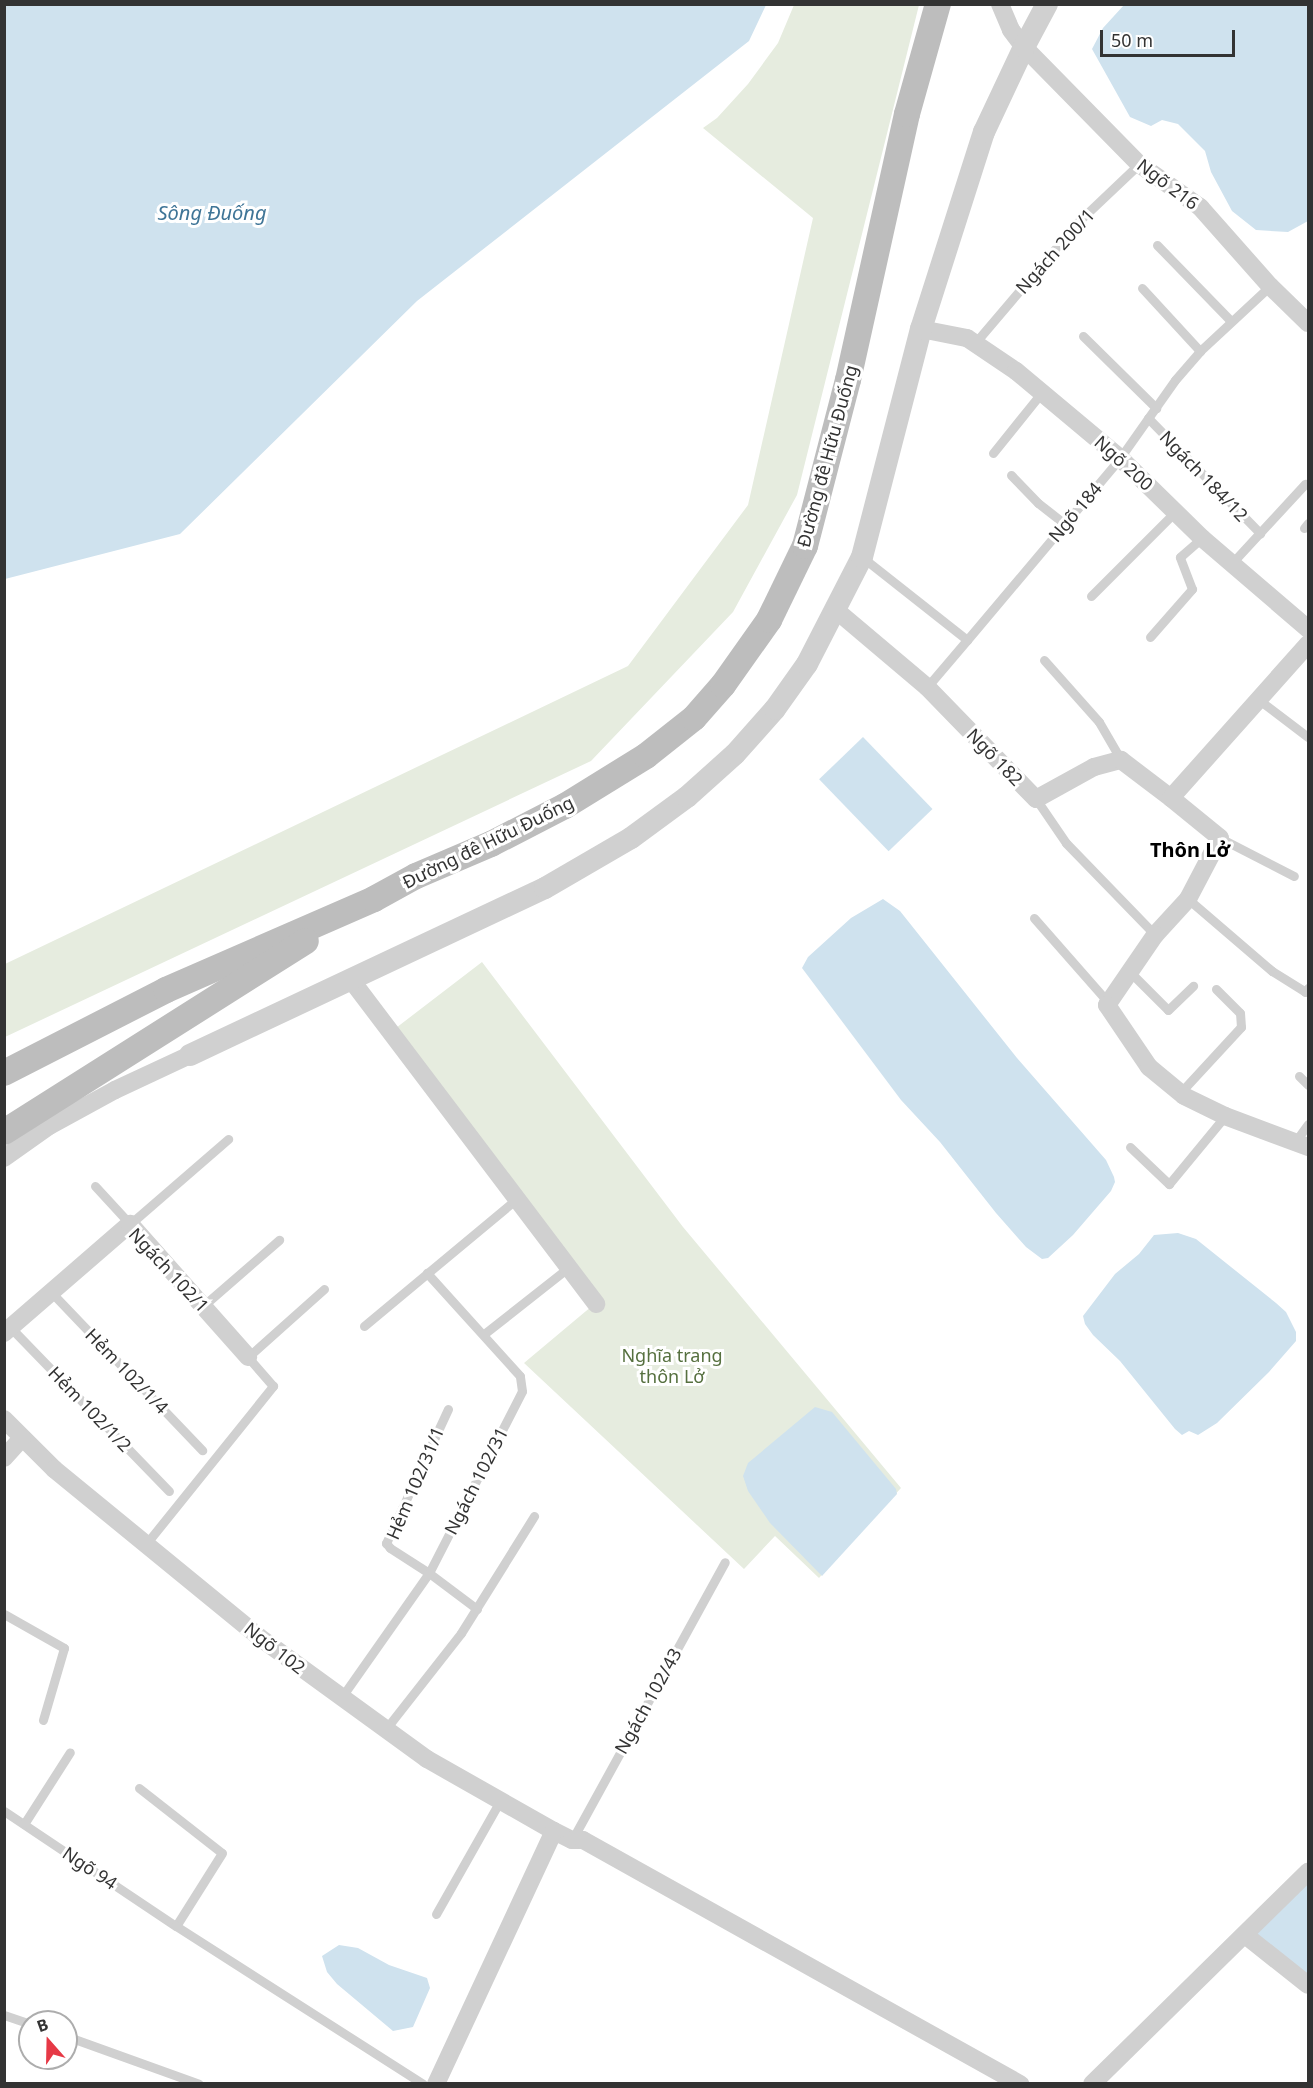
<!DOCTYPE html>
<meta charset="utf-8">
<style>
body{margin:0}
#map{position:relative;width:1313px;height:2088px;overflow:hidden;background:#fff;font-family:"Noto Sans",sans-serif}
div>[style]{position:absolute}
.green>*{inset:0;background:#e6ecdf}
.water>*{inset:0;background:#cfe2ee;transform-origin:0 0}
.service>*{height:9px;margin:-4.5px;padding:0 4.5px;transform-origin:4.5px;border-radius:4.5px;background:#d0d0d0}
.minor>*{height:18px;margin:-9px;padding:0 9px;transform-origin:9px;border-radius:9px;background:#d0d0d0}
.tertiary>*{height:22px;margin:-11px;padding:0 11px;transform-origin:11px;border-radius:11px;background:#d0d0d0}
.secondary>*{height:26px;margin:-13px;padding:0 13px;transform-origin:13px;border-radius:13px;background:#bdbdbd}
span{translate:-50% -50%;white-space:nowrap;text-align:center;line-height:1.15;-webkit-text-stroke:6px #fff;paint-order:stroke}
.street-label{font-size:18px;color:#333}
.park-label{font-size:18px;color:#56703f}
.water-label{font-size:20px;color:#3f7597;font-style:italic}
.neighbourhood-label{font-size:20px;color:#000;font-weight:700}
.frame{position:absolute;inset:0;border:6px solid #333;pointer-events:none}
.north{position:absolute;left:18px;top:2010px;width:60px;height:60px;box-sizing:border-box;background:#fff;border:2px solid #adadad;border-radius:50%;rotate:340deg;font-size:16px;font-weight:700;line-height:24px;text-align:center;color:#333}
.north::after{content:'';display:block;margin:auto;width:21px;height:27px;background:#e63946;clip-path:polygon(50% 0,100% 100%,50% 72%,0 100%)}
.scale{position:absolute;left:1100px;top:30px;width:135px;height:27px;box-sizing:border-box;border:3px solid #333;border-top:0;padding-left:8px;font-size:18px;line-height:21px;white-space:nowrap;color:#333;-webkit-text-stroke:4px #fff;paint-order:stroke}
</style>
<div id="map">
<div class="green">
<i style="clip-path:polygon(794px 5px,919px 5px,797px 495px,733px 612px,591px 761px,5px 1037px,5px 964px,628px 666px,748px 505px,813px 218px,703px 128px,717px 118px,748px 84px,778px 43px)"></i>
<i style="clip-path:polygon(482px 962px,683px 1227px,901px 1488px,819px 1578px,775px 1536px,744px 1569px,524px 1363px,592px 1306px,392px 1031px)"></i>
</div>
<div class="water">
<i style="clip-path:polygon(5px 4px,766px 4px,766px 5px,749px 41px,417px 301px,180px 534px,5px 579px)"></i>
<i style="clip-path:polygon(1124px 5px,1308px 5px,1308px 221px,1288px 232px,1256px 230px,1232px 211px,1211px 172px,1205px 151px,1178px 124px,1162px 120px,1151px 126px,1130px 117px,1092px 49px,1103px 28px)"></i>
<i style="left:863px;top:737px;width:100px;height:61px;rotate:46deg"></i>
<i style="clip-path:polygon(883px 899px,900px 911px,1017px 1058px,1106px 1160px,1114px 1177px,1115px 1182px,1111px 1191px,1073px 1235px,1048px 1258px,1042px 1259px,1026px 1247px,996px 1213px,940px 1142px,901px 1100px,802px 968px,808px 957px,851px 918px)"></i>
<i style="clip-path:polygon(1178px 1233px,1196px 1239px,1276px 1303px,1286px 1312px,1296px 1332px,1296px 1341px,1269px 1372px,1217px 1423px,1198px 1435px,1189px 1431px,1182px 1435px,1175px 1429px,1120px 1361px,1093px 1335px,1085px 1324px,1083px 1316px,1115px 1274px,1139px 1254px,1154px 1235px)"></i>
<i style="clip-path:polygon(815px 1407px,832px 1412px,896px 1489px,897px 1494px,822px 1576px,770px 1523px,748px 1491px,743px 1476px,748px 1463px)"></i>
<i style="clip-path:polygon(1308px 1882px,1308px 1977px,1253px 1935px)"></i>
<i style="clip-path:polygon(339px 1945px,358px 1948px,389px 1965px,427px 1978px,430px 1988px,413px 2027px,393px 2031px,337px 1984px,327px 1972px,322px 1956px)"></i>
</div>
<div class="service">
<i style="left:1157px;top:245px;width:106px;rotate:45.8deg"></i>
<i style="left:1142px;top:288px;width:86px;rotate:47.4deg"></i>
<i style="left:1083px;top:336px;width:103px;rotate:44.6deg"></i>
<i style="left:975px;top:343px;width:160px;rotate:-49.6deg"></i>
<i style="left:1079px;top:221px;width:83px;rotate:-43.5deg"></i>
<i style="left:1148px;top:418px;width:161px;rotate:45.8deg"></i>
<i style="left:993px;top:453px;width:78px;rotate:-51.2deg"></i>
<i style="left:1011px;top:475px;width:39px;rotate:46deg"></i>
<i style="left:1038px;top:503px;width:34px;rotate:38deg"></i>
<i style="left:1304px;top:528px;width:6px;rotate:-51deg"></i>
<i style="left:862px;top:557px;width:134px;rotate:38.3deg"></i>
<i style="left:967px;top:640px;width:238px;rotate:-49.9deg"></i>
<i style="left:1120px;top:458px;width:95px;rotate:-54.8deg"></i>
<i style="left:1175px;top:380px;width:38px;rotate:-49deg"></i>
<i style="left:1200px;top:351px;width:96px;rotate:-42.9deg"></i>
<i style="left:1232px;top:563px;width:108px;rotate:-47.3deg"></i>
<i style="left:1091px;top:596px;width:120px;rotate:-45deg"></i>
<i style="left:1150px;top:637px;width:64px;rotate:-48.8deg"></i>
<i style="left:1192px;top:589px;width:34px;rotate:-111deg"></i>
<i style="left:1180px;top:557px;width:29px;rotate:-41deg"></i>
<i style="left:1044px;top:660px;width:83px;rotate:48.4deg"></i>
<i style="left:1099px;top:722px;width:44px;rotate:59.9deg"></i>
<i style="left:927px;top:687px;width:62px;rotate:-49.6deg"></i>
<i style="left:1259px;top:700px;width:61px;rotate:37.1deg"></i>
<i style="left:1036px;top:799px;width:53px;rotate:55.7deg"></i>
<i style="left:1066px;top:843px;width:128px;rotate:45.9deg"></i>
<i style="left:1220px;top:838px;width:83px;rotate:27.2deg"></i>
<i style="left:1188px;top:899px;width:111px;rotate:40.6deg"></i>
<i style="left:1272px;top:971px;width:39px;rotate:32deg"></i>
<i style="left:1305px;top:992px;width:5px;rotate:-53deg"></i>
<i style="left:1034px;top:918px;width:111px;rotate:48.7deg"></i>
<i style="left:1129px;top:971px;width:55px;rotate:45deg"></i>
<i style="left:1168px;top:1010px;width:35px;rotate:-44deg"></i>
<i style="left:1299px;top:1076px;width:13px;rotate:45deg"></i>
<i style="left:1180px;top:1093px;width:90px;rotate:-47.3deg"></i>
<i style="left:1241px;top:1027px;width:14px;rotate:-94deg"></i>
<i style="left:1240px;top:1013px;width:34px;rotate:-135deg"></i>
<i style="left:1295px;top:1142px;width:22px;rotate:-54deg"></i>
<i style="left:1130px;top:1147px;width:54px;rotate:43.5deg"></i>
<i style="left:1169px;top:1184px;width:88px;rotate:-50.5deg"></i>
<i style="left:95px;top:1186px;width:52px;rotate:47.4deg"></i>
<i style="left:130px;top:1224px;width:130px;rotate:-40.9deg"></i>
<i style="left:51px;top:1292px;width:219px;rotate:46.3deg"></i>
<i style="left:203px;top:1306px;width:101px;rotate:-41deg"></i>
<i style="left:364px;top:1326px;width:197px;rotate:-39.8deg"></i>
<i style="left:11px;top:1328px;width:227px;rotate:45.9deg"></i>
<i style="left:484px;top:1334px;width:107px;rotate:-38.2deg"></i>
<i style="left:448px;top:1409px;width:148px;rotate:114.8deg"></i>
<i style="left:386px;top:1543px;width:6px;rotate:51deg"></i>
<i style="left:390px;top:1548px;width:46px;rotate:32.7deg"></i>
<i style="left:429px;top:1573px;width:60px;rotate:36.9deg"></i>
<i style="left:146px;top:1544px;width:203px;rotate:-51.2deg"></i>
<i style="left:273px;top:1386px;width:38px;rotate:-131deg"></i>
<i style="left:248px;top:1357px;width:102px;rotate:-41.8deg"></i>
<i style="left:4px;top:1614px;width:69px;rotate:29.5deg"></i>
<i style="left:64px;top:1648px;width:75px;rotate:106.3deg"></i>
<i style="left:341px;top:1698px;width:153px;rotate:-54.9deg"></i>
<i style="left:429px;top:1573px;width:204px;rotate:-62.9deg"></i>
<i style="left:522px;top:1391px;width:15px;rotate:-98deg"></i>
<i style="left:520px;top:1376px;width:139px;rotate:-132.1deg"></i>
<i style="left:385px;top:1730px;width:123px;rotate:-51.9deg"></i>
<i style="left:461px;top:1633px;width:138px;rotate:-58deg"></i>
<i style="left:139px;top:1788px;width:105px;rotate:38.1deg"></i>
<i style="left:222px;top:1853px;width:86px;rotate:122.2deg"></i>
<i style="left:4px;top:1811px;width:207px;rotate:33.8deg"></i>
<i style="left:176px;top:1926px;width:293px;rotate:32.6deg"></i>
<i style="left:24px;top:1824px;width:85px;rotate:-57.4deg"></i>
<i style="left:572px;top:1840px;width:317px;rotate:-61.2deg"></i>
<i style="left:436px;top:1914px;width:130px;rotate:-60.5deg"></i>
<i style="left:4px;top:2015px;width:28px;rotate:19deg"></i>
<i style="left:66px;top:2036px;width:141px;rotate:19.8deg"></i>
</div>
<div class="minor">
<i style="left:1000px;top:4px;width:28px;rotate:67deg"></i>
<i style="left:1011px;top:30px;width:21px;rotate:53deg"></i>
<i style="left:1024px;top:47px;width:164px;rotate:45.5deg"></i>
<i style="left:1139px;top:164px;width:75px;rotate:35.2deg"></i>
<i style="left:1200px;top:207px;width:106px;rotate:48.5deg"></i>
<i style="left:1270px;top:286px;width:53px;rotate:44.2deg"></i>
<i style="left:921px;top:329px;width:47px;rotate:11.1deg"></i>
<i style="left:967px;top:338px;width:59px;rotate:34deg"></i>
<i style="left:1016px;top:371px;width:136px;rotate:39.9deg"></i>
<i style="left:1120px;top:458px;width:115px;rotate:44.3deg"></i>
<i style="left:1202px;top:538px;width:140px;rotate:40.6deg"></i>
<i style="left:837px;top:611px;width:118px;rotate:40.2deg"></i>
<i style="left:927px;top:687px;width:156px;rotate:45.8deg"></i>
<i style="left:1036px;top:799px;width:66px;rotate:-28.9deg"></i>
<i style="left:1094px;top:767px;width:28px;rotate:-15deg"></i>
<i style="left:1121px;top:760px;width:63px;rotate:37.2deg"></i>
<i style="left:1308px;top:644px;width:206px;rotate:131.7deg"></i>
<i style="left:1171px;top:798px;width:63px;rotate:39.2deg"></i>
<i style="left:1220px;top:838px;width:69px;rotate:117.7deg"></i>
<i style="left:1188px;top:899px;width:49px;rotate:132.5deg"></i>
<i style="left:1155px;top:935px;width:85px;rotate:124.4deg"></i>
<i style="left:1107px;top:1005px;width:75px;rotate:55.9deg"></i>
<i style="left:1149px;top:1067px;width:45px;rotate:39.6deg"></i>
<i style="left:1184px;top:1096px;width:46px;rotate:26deg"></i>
<i style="left:1225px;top:1116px;width:89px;rotate:20.5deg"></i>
<i style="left:352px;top:981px;width:405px;rotate:52.9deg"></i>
<i style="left:4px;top:1158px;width:55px;rotate:-35.4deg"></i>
<i style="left:49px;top:1126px;width:75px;rotate:-28.6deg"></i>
<i style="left:115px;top:1090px;width:83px;rotate:-25deg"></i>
<i style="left:4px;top:1333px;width:167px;rotate:-40.9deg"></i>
<i style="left:130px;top:1224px;width:178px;rotate:48.4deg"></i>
<i style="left:4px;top:1419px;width:71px;rotate:45deg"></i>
<i style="left:54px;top:1469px;width:265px;rotate:39.3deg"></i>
<i style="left:259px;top:1637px;width:208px;rotate:36deg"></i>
<i style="left:427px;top:1759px;width:146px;rotate:29.6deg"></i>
<i style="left:554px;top:1831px;width:20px;rotate:27deg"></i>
<i style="left:572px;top:1840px;width:11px"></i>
<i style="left:583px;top:1840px;width:501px;rotate:29.18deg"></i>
<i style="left:4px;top:1458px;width:27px;rotate:-48deg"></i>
<i style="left:1245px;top:1935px;width:80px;rotate:38.4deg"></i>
<i style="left:436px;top:2084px;width:279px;rotate:-65deg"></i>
<i style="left:1092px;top:2084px;width:303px;rotate:-44.5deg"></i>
</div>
<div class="tertiary">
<i style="left:190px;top:1055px;width:392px;rotate:-25.2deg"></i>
<i style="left:545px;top:888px;width:99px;rotate:-30.2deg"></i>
<i style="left:631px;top:838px;width:69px;rotate:-36.2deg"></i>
<i style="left:687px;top:797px;width:64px;rotate:-41.9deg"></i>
<i style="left:735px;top:754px;width:60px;rotate:-48.4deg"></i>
<i style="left:775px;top:709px;width:55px;rotate:-54.6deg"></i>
<i style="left:807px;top:664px;width:120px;rotate:-62.8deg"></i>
<i style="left:862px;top:557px;width:236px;rotate:-75.5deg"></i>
<i style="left:921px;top:329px;width:207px;rotate:-72.3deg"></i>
<i style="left:984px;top:132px;width:94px;rotate:-64.8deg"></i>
<i style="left:1024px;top:47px;width:49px;rotate:-61.9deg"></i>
</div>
<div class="secondary">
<i style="left:4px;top:1073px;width:182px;rotate:-27.1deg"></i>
<i style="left:166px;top:990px;width:227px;rotate:-23.6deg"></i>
<i style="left:374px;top:899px;width:48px;rotate:-28.7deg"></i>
<i style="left:416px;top:876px;width:82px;rotate:-23.1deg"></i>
<i style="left:491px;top:844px;width:83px;rotate:-27.2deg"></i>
<i style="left:565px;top:806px;width:95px;rotate:-31.7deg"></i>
<i style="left:646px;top:756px;width:61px;rotate:-38.4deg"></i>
<i style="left:694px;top:718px;width:44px;rotate:-48.7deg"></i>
<i style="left:723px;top:685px;width:80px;rotate:-54.7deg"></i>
<i style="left:769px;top:620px;width:82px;rotate:-64.1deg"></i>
<i style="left:805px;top:546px;width:171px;rotate:-75.5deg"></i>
<i style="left:848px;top:380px;width:272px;rotate:-77.5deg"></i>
<i style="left:907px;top:114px;width:114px;rotate:-74.3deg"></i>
<i style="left:4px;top:1132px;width:357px;rotate:-32.3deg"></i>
</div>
<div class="street-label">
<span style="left:1168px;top:184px;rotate:37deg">Ngõ 216</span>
<span style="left:1055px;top:251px;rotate:-48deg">Ngách 200/1</span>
<span style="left:827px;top:456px;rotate:-75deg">Đường đê Hữu Đuống</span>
<span style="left:1124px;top:463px;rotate:42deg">Ngõ 200</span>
<span style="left:1204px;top:476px;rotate:46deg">Ngách 184/12</span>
<span style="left:1075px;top:512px;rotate:-50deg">Ngõ 184</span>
<span style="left:995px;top:757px;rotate:46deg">Ngõ 182</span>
<span style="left:488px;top:842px;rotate:-26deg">Đường đê Hữu Đuống</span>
<span style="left:169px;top:1270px;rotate:47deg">Ngách 102/1</span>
<span style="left:127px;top:1371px;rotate:46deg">Hẻm 102/1/4</span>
<span style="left:90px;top:1409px;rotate:46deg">Hẻm 102/1/2</span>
<span style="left:476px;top:1481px;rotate:-63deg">Ngách 102/31</span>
<span style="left:415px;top:1483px;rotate:-67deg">Hẻm 102/31/1</span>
<span style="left:275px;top:1648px;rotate:38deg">Ngõ 102</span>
<span style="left:648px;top:1701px;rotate:-61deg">Ngách 102/43</span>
<span style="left:90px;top:1868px;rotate:34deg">Ngõ 94</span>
</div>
<div class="park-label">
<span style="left:672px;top:1366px">Nghĩa trang<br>thôn Lở</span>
</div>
<div class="water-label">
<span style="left:212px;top:212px">Sông Đuống</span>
</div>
<div class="neighbourhood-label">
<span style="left:1190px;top:849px">Thôn Lở</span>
</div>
<div class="frame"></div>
<div class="north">B</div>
<div class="scale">50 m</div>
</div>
